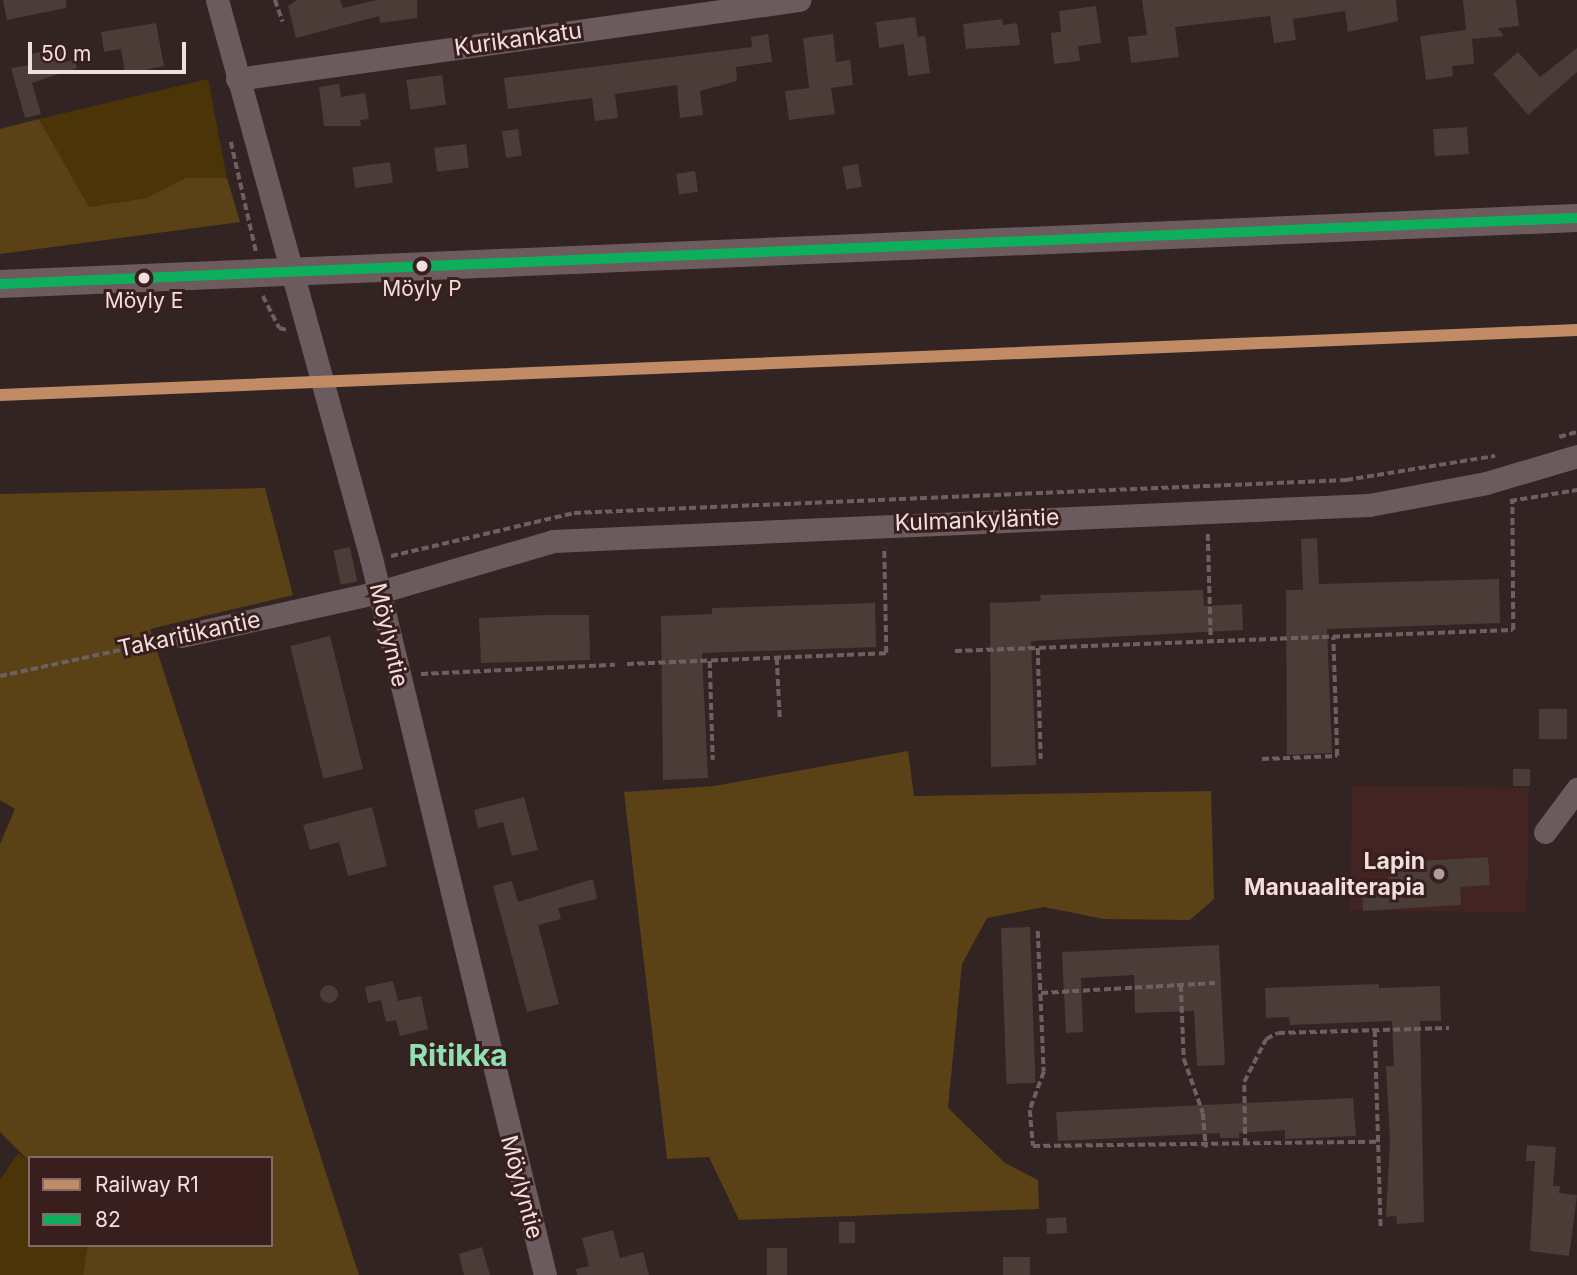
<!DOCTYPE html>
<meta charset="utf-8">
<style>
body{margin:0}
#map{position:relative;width:1577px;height:1275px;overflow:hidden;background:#322423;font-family:Inter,sans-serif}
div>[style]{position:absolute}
.built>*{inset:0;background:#422422;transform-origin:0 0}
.green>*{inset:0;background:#4b3408}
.forest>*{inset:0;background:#5b4116}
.building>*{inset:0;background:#4a3c36;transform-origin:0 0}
.round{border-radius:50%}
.path>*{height:3.5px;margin-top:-1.75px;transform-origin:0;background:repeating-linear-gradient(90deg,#6e6062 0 7px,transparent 0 10.5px)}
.minor>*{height:23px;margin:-11.5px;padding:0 11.5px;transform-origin:11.5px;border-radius:11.5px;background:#6b5b5f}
.major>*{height:28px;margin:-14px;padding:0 14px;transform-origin:14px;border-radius:14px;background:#6e5b5e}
.bus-1>*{height:10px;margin:-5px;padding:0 5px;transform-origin:5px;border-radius:5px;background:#0daf5c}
.rail-1>*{height:12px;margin:-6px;padding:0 6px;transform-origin:6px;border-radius:6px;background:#c18c65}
.dots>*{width:19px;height:19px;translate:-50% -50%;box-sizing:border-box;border:4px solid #381f1d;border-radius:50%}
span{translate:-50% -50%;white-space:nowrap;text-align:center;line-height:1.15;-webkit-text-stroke:6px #381f1d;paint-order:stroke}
.bus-label{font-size:21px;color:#f0dfdd}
.street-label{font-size:23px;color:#f0dfdd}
.poi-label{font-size:23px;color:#f0dfdd;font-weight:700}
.right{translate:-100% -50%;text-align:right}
.district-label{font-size:30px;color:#8fe0b5;font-weight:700}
.legend{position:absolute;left:28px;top:1156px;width:245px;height:91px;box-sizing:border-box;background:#381f1d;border:2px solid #826c6a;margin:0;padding:9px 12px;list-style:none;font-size:21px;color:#f0dfdd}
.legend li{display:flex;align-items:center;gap:14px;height:35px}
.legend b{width:35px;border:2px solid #826c6a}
.scale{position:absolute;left:28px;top:42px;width:158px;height:32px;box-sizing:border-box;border:4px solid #f0dfdd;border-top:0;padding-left:9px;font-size:21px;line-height:24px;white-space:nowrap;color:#f0dfdd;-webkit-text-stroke:5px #381f1d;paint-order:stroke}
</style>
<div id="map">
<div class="built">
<i style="left:1529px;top:788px;width:125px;height:177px;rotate:91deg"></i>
</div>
<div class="green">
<i style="clip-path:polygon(208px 79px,227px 178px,185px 178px,146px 198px,88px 207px,39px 119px)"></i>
<i style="clip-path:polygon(18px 1153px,30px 1162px,30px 1245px,88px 1245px,83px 1275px,0 1275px,0 1180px)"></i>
</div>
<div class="forest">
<i style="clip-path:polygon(39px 119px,89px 207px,146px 198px,185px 178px,227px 178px,240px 222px,0 254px,0 129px)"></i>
<i style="clip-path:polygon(265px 488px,293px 595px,150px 629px,359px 1275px,83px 1275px,88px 1245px,271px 1245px,271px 1158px,30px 1158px,30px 1162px,0 1132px,0 844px,15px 809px,0 800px,0 494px)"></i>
<i style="clip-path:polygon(908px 751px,914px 796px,1211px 791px,1214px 899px,1190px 920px,1104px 919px,1044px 907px,987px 918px,962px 964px,948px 1108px,1005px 1163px,1038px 1180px,1039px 1209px,739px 1220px,709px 1157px,667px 1159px,624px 792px,714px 786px)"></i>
</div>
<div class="building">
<i style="clip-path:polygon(3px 0,66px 0,66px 8px,7px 20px)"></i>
<i style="clip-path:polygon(297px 0,340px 0,343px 8px,376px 0,417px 0,417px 18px,380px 23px,379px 16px,296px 38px,288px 6px)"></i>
<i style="clip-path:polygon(1142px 0,1396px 0,1398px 21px,1348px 32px,1345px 11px,1293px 19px,1296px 40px,1274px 43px,1270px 16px,1175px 27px,1179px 57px,1131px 63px,1128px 37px,1147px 35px)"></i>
<i style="clip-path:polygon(1463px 0,1516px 0,1519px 26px,1498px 28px,1504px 36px,1472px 39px,1474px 64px,1452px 66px,1453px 76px,1426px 80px,1420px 36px,1466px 30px)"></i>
<i style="clip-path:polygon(1096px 6px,1101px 43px,1078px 46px,1080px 61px,1054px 64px,1051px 33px,1061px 32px,1059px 11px)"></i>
<i style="clip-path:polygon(915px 17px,918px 37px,925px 36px,930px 73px,908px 76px,904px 44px,879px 48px,876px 22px)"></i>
<i style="clip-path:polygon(1002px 19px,1003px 25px,1017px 23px,1020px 45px,966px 49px,963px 24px)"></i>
<i style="clip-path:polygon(156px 23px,164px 66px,125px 74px,121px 49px,104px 52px,101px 32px)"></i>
<i style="clip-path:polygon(768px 34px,772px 62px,736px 67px,737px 81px,700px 91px,703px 115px,680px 118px,677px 85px,615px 94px,618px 118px,595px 121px,592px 98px,508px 109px,504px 78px,752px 47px,751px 37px)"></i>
<i style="clip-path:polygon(833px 34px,836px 62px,850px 60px,853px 85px,831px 88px,835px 114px,789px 120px,785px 91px,809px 88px,803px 38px)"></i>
<i style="clip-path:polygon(60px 46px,64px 62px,75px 60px,77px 68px,32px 83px,41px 114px,25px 118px,11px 68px,31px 65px,28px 55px)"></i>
<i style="clip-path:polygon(1577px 48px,1577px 72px,1528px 115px,1493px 74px,1518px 52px,1540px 77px)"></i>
<i style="left:442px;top:75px;width:30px;height:36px;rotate:82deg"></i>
<i style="clip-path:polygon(339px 84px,341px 97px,365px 93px,369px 119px,360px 120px,361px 126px,324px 126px,319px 87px)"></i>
<i style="left:1467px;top:127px;width:27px;height:34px;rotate:86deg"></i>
<i style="left:518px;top:129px;width:27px;height:16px;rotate:82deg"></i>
<i style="left:466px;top:144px;width:24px;height:32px;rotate:83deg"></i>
<i style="left:390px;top:162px;width:21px;height:38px;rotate:82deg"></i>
<i style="left:858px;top:164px;width:23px;height:16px;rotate:80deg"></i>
<i style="left:695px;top:171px;width:21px;height:19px;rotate:82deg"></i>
<i style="clip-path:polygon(1317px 538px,1319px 584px,1499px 579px,1500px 623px,1327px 629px,1332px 753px,1287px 755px,1286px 590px,1303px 590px,1301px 539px)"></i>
<i style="left:350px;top:547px;width:35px;height:17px;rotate:78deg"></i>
<i style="clip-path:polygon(1203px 590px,1204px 606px,1242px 604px,1243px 630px,1031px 641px,1036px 765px,991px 767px,990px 603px,1041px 601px,1040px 595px)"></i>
<i style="clip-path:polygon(875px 603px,876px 647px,702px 653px,708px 778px,663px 780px,661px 616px,712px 614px,712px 608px)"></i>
<i style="clip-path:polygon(547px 615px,589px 615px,590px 660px,481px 663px,479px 618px)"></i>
<i style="left:330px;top:636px;width:137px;height:41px;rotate:76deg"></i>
<i style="left:1539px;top:709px;width:28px;height:30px"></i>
<i style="left:1530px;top:769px;width:17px;height:17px;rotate:90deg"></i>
<i style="clip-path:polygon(524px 797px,538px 850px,512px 856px,503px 822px,478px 828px,474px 810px)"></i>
<i style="clip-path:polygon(372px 807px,387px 866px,348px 876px,339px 842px,310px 850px,303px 825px)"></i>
<i style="clip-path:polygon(1488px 857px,1490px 885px,1460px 887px,1461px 905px,1363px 911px,1362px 887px,1389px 886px,1388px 863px)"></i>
<i style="clip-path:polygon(593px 879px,597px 899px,558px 908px,561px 919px,538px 925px,559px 1004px,527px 1012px,493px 886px,512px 881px,518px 902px)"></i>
<i style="left:1030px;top:927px;width:156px;height:29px;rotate:88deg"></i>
<i style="clip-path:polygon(1219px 945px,1225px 1065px,1197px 1066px,1194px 1011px,1135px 1013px,1134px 975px,1081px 978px,1083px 1032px,1066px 1033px,1062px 952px)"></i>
<i style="clip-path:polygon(393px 981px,398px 1001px,421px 996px,428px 1029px,400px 1036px,396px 1020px,386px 1022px,381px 1000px,368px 1003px,365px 987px)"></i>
<i style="clip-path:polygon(1379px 984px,1379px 988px,1440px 986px,1441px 1021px,1420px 1021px,1424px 1222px,1397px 1224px,1396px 1216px,1386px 1217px,1390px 1141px,1386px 1066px,1394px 1066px,1392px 1021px,1290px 1025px,1289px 1017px,1266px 1018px,1265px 988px)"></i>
<i class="round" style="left:320px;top:985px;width:18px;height:18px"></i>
<i style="clip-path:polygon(1353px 1098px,1356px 1136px,1285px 1139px,1285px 1130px,1239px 1133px,1239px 1138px,1220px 1138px,1220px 1133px,1058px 1141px,1056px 1112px)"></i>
<i style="clip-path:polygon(1527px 1145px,1556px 1147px,1553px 1186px,1560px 1186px,1559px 1193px,1577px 1195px,1569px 1256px,1530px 1251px,1535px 1161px,1526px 1161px)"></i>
<i style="left:1066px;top:1217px;width:16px;height:20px;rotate:86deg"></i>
<i style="left:839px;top:1222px;width:16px;height:21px"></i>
<i style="clip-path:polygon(613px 1230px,620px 1258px,643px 1252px,649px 1275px,577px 1275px,576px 1269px,589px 1266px,582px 1238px)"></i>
<i style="clip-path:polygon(482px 1247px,490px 1275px,464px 1275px,459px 1254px)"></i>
<i style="left:767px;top:1248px;width:20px;height:27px"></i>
<i style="left:1003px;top:1257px;width:27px;height:18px"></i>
</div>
<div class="path">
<i style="left:275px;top:0;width:23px;rotate:70deg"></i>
<i style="left:231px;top:142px;width:112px;rotate:77.1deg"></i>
<i style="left:263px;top:296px;width:36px;rotate:63deg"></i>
<i style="left:279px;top:328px;width:8px;rotate:14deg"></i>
<i style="left:1559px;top:437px;width:19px;rotate:-16deg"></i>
<i style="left:1510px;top:501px;width:68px;rotate:-9.3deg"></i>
<i style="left:1208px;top:534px;width:106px;rotate:88.4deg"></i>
<i style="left:391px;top:556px;width:188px;rotate:-13.2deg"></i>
<i style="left:574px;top:513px;width:773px;rotate:-2.45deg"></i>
<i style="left:1346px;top:480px;width:151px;rotate:-9.2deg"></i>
<i style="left:1038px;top:648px;width:111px;rotate:88.5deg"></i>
<i style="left:955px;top:651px;width:558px;rotate:-2.16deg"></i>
<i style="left:1513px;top:630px;width:128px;rotate:-90.4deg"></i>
<i style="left:777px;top:658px;width:62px;rotate:87.2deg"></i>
<i style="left:710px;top:661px;width:99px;rotate:88.3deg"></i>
<i style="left:627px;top:664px;width:259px;rotate:-2.4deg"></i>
<i style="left:886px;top:653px;width:105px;rotate:-91.1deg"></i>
<i style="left:421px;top:674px;width:194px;rotate:-2.7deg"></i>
<i style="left:0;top:676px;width:166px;rotate:-12.2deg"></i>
<i style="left:1262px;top:759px;width:75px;rotate:-2.3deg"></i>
<i style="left:1337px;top:756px;width:119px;rotate:-91.9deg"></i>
<i style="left:1038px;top:931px;width:141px;rotate:87.6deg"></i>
<i style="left:1044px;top:1072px;width:40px;rotate:110.2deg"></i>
<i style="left:1030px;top:1110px;width:36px;rotate:85deg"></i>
<i style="left:1033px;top:1146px;width:345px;rotate:-0.7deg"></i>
<i style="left:1181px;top:985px;width:74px;rotate:87.7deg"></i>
<i style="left:1184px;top:1059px;width:57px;rotate:70.6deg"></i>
<i style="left:1203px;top:1113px;width:35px;rotate:85deg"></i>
<i style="left:1041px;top:993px;width:174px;rotate:-3.3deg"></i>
<i style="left:1375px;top:1030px;width:197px;rotate:88.3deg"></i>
<i style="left:1245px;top:1145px;width:63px;rotate:-90.9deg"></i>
<i style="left:1244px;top:1082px;width:48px;rotate:-62.9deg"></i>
<i style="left:1266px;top:1039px;width:13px;rotate:-27deg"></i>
<i style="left:1278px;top:1033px;width:171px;rotate:-1.7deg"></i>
</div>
<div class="minor">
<i style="left:217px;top:0;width:579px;rotate:74.57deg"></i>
<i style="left:371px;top:558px;width:738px;rotate:76.36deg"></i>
<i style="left:237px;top:79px;width:568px;rotate:-8deg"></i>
<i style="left:181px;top:636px;width:203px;rotate:-12.5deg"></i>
<i style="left:379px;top:592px;width:181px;rotate:-16.3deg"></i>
<i style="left:553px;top:541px;width:817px;rotate:-2.53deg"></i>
<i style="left:1369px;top:505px;width:119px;rotate:-10.6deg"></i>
<i style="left:1486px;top:483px;width:95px;rotate:-16.5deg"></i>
<i style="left:1545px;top:832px;width:54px;rotate:-53.3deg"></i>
</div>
<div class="major">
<i style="left:0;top:284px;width:1578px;rotate:-2.4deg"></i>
</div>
<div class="bus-1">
<i style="left:0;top:284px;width:1578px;rotate:-2.4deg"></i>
</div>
<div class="rail-1">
<i style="left:0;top:395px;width:1578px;rotate:-2.36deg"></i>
</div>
<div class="dots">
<i style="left:422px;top:266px;background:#f0dfdd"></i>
<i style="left:144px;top:278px;background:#f0dfdd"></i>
<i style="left:1439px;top:874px;background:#ae9e9c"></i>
</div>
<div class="bus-label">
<span style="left:422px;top:289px">Möyly P</span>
<span style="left:144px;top:301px">Möyly E</span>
</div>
<div class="street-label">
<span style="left:518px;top:39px;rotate:-8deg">Kurikankatu</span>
<span style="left:977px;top:520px;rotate:-2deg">Kulmankyläntie</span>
<span style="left:189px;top:634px;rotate:-12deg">Takaritikantie</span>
<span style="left:389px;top:635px;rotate:77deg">Möylyntie</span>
<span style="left:522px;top:1187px;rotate:75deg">Möylyntie</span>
</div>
<div class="poi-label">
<span class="right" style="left:1425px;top:874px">Lapin<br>Manuaaliterapia</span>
</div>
<div class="district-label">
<span style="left:458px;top:1055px">Ritikka</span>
</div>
<ul class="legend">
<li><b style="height:9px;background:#c18c65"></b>Railway R1</li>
<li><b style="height:9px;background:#0daf5c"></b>82</li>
</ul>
<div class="scale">50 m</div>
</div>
